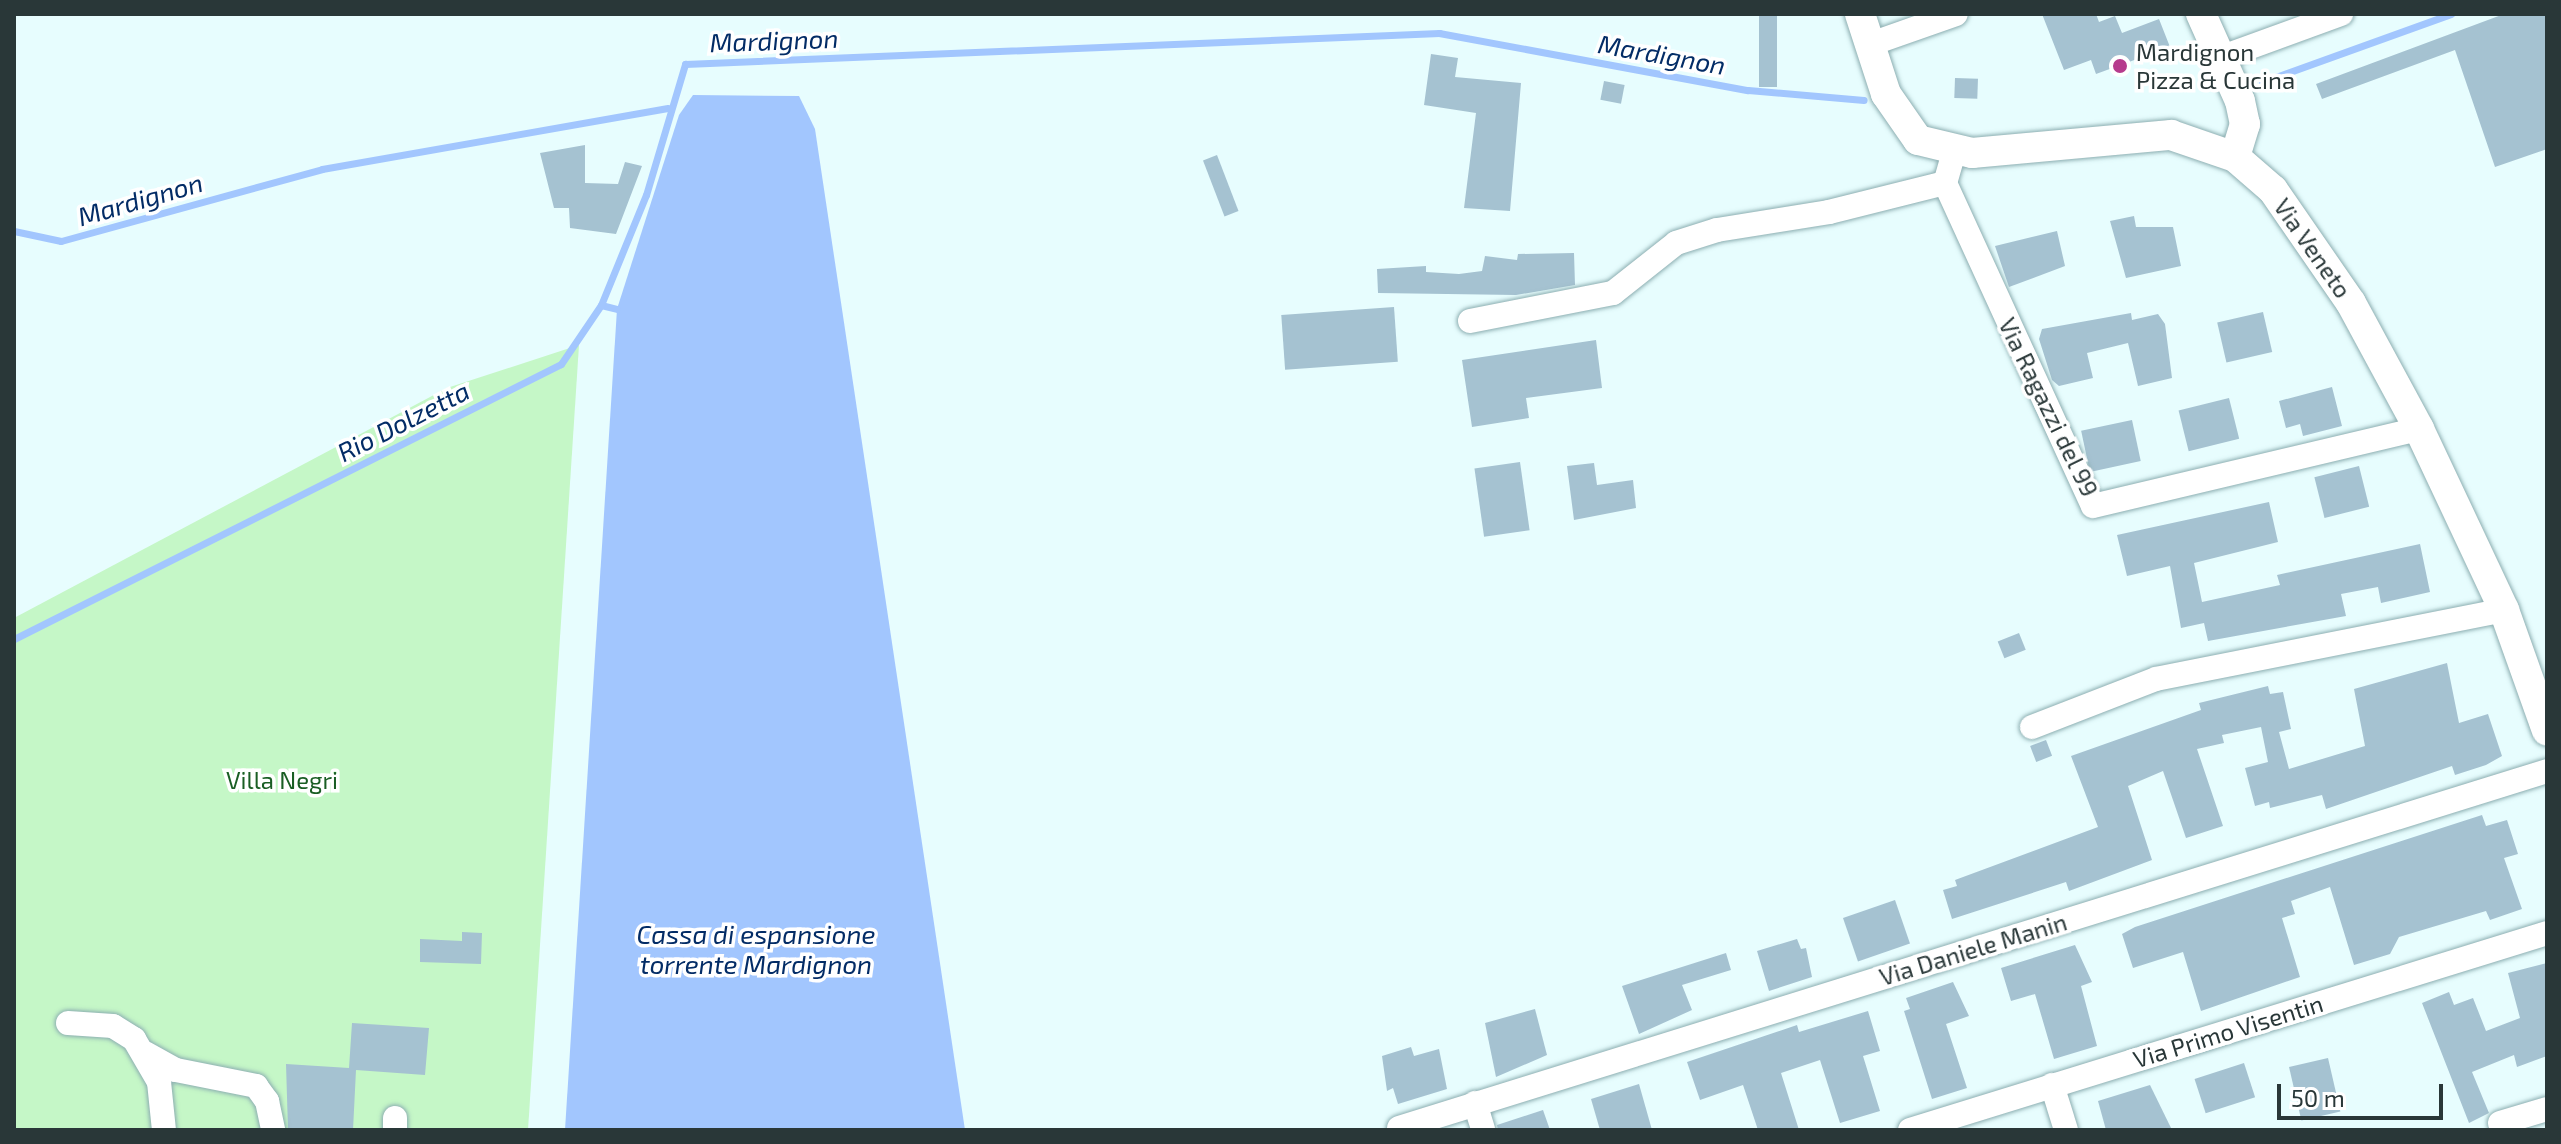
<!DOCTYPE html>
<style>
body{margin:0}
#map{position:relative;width:2561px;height:1144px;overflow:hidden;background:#e7fdfe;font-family:"Exo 2",sans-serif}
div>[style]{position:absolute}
.green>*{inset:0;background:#c5f7c7}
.water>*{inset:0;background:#a2c6fe}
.stream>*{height:7px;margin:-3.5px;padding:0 3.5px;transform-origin:3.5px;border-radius:3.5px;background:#a2c6fe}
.building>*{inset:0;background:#a5c2d1;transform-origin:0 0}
.roads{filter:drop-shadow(0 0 2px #8caeb1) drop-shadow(0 0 2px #8caeb1)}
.minor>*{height:24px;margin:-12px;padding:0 12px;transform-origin:12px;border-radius:12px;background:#fff}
.tertiary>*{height:30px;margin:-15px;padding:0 15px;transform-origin:15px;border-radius:15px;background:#fff}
.dots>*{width:22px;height:22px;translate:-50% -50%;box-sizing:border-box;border:4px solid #fff;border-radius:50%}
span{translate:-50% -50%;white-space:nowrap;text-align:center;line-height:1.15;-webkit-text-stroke:7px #fff;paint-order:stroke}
.poi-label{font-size:24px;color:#293738}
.left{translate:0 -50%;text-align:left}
.street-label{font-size:24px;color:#293738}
.park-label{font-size:24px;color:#1a5e24}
.water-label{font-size:26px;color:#032c66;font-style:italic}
.frame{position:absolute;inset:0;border:16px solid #293738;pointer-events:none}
.scale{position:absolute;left:2277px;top:1084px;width:166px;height:36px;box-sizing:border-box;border:4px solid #293738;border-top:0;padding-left:10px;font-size:24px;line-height:28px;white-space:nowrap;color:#293738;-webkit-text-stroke:6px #fff;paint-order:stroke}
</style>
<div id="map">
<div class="green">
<i style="clip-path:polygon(579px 345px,528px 1130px,14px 1130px,14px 618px,447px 388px)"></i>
</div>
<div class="water">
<i style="clip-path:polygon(693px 95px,799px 96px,815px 129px,965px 1130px,565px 1130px,617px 309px,679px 115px)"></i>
</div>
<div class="stream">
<i style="left:2262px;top:82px;width:201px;rotate:-19.8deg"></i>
<i style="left:14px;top:231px;width:48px;rotate:12deg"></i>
<i style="left:61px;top:241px;width:271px;rotate:-15.4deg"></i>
<i style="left:322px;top:169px;width:351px;rotate:-10deg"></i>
<i style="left:601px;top:305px;width:16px;rotate:14deg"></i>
<i style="left:14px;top:639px;width:612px;rotate:-26.69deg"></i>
<i style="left:561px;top:364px;width:71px;rotate:-55.9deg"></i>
<i style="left:601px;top:305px;width:119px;rotate:-67.8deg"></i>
<i style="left:646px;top:195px;width:137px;rotate:-73.4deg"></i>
<i style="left:685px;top:64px;width:755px;rotate:-2.35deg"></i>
<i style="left:1439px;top:33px;width:314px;rotate:10.5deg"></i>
<i style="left:1748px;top:90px;width:116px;rotate:4.9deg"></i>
</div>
<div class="building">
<i style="left:1759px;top:14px;width:18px;height:73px"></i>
<i style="clip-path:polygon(2042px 14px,2096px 14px,2099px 22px,2115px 16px,2122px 33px,2159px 19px,2170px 47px,2096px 74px,2091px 60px,2064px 70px)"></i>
<i style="clip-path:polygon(2504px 14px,2547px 14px,2547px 149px,2495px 167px,2455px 50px,2322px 99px,2316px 84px)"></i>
<i style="clip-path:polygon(1431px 54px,1458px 58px,1455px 77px,1521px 83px,1510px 211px,1464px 208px,1476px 113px,1424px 105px)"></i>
<i style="left:1955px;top:78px;width:23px;height:20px;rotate:2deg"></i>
<i style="left:1604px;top:81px;width:21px;height:19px;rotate:11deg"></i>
<i style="clip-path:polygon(585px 145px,585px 183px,618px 184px,625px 162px,642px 166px,616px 234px,570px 228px,569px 208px,554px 208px,540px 153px)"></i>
<i style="left:1217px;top:155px;width:60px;height:15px;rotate:69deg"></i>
<i style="clip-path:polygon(2134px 216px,2136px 227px,2173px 227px,2181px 266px,2126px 278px,2110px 221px)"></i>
<i style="clip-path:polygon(2057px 231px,2065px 266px,2009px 287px,1995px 246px)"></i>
<i style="clip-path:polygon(1574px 253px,1575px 285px,1516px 295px,1378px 293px,1377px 269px,1426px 266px,1426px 272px,1459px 274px,1482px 271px,1485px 256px,1517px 260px,1518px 254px)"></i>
<i style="left:1394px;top:307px;width:55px;height:113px;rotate:86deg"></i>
<i style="left:2263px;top:312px;width:41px;height:47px;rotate:77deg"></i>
<i style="clip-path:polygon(2131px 313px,2132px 320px,2158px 314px,2165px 324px,2172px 378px,2138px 386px,2128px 343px,2087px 353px,2093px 378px,2059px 386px,2052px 380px,2039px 339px,2042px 329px)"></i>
<i style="clip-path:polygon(1596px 340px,1602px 388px,1526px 398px,1529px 418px,1472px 427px,1462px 360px)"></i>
<i style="clip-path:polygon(2332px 387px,2342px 426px,2303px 436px,2300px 424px,2286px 428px,2279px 401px)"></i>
<i style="left:2229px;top:398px;width:42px;height:52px;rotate:76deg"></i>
<i style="left:2132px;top:420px;width:42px;height:52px;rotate:78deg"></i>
<i style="left:1520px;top:462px;width:69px;height:46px;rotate:82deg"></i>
<i style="clip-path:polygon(1594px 463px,1597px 485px,1633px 480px,1636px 508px,1574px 520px,1567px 466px)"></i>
<i style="left:2359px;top:466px;width:42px;height:46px;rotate:76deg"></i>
<i style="clip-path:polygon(2269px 502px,2278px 542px,2194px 563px,2202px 602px,2280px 585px,2277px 575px,2420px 544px,2430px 592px,2381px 603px,2378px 587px,2341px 594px,2346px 616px,2208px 641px,2204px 623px,2181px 628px,2170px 566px,2127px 576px,2117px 535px)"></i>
<i style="left:2019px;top:633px;width:18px;height:23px;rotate:68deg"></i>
<i style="clip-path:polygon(2447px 663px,2459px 723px,2488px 714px,2502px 756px,2486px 765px,2455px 775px,2452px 766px,2326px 809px,2322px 795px,2270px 808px,2269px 802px,2255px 806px,2245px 768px,2268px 762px,2261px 727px,2222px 735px,2224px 743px,2197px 749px,2223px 826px,2186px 838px,2163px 771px,2128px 786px,2152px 860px,2069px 891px,2066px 882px,1952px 919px,1943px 890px,1957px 886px,1955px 880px,2098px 827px,2071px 756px,2201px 710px,2199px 703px,2268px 686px,2270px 694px,2283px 692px,2291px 729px,2279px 732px,2289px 769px,2365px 746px,2354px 689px)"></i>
<i style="left:2046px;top:740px;width:17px;height:17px;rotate:69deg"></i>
<i style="clip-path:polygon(2482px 815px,2486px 826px,2507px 820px,2518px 854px,2504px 858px,2522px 909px,2490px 920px,2486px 911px,2399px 937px,2390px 954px,2354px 965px,2330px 887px,2291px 901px,2295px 914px,2282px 918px,2300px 977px,2201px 1011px,2183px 952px,2133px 968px,2122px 934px,2135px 927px)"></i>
<i style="left:1895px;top:900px;width:46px;height:55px;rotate:71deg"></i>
<i style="clip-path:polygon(462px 932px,482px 933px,481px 964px,420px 962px,420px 939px,462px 941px)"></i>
<i style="clip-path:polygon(1797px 939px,1801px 949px,1806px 948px,1812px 977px,1769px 991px,1757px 951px)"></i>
<i style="clip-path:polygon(2075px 945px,2092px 982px,2081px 986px,2097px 1046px,2054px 1059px,2035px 994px,2011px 1001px,2001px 968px)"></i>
<i style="clip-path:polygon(1726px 953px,1731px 970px,1682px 985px,1692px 1010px,1639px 1034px,1622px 986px)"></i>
<i style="clip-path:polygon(2547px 963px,2547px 1056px,2517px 1067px,2514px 1055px,2472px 1072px,2489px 1113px,2469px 1123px,2422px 1003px,2449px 992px,2454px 1005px,2473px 998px,2486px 1031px,2520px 1018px,2508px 973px)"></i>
<i style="clip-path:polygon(1953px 982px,1969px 1016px,1946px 1024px,1967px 1088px,1932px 1099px,1904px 1011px,1910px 1009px,1906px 998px)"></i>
<i style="clip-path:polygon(1535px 1009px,1547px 1055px,1496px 1077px,1485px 1023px)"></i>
<i style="clip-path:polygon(1868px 1011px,1880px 1051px,1863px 1056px,1880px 1111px,1840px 1123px,1820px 1060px,1781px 1073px,1799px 1130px,1758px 1130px,1743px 1085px,1700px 1100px,1687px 1062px,1797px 1025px,1799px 1032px)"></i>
<i style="clip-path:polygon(352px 1023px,429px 1028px,425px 1075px,356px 1070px,353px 1130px,288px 1130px,286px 1064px,349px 1068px)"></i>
<i style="clip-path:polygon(1411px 1047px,1414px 1056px,1439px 1049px,1447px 1089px,1398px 1104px,1393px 1088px,1387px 1091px,1382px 1056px)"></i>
<i style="left:2328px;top:1058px;width:55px;height:40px;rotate:77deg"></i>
<i style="left:2244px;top:1063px;width:36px;height:52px;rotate:72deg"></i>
<i style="clip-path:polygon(1639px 1084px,1652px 1130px,1600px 1130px,1591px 1099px)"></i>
<i style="clip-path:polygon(2150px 1085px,2172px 1130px,2106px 1130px,2098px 1101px)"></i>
<i style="clip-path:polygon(1543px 1110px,1550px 1130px,1498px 1130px,1497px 1125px)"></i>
</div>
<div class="roads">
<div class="minor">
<i style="left:1868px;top:45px;width:93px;rotate:-19.4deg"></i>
<i style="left:2220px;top:58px;width:129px;rotate:-20deg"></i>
<i style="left:1954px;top:152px;width:32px;rotate:106deg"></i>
<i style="left:1945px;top:183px;width:355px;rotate:65.4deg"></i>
<i style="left:2093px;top:506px;width:335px;rotate:-13.3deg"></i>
<i style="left:1470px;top:321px;width:146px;rotate:-11.1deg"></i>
<i style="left:1613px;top:293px;width:80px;rotate:-38.4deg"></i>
<i style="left:1676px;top:243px;width:43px;rotate:-17.6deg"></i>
<i style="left:1717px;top:230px;width:113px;rotate:-9.1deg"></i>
<i style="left:1829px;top:212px;width:120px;rotate:-14deg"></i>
<i style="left:2032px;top:727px;width:133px;rotate:-21.2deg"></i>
<i style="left:2156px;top:679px;width:355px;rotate:-11.2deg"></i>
<i style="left:68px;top:1023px;width:45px;rotate:3.8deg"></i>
<i style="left:113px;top:1026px;width:25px;rotate:32deg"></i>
<i style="left:134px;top:1039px;width:50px;rotate:59.8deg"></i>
<i style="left:159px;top:1082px;width:48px;rotate:84.1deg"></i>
<i style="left:145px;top:1053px;width:35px;rotate:29deg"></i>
<i style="left:176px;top:1070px;width:82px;rotate:11.3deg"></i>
<i style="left:256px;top:1086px;width:19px;rotate:54deg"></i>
<i style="left:267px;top:1101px;width:30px;rotate:78deg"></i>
<i style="left:2052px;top:1085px;width:47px;rotate:72.7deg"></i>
<i style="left:1475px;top:1103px;width:28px;rotate:73deg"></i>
<i style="left:2500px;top:1123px;width:49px;rotate:-16.6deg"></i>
<i style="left:1399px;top:1128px;width:1202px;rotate:-17.27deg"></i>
<i style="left:395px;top:1130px;width:12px;rotate:-90deg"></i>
<i style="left:1910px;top:1130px;width:667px;rotate:-17.18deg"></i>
</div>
<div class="tertiary">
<i style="left:1860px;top:14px;width:84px;rotate:72deg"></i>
<i style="left:1886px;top:94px;width:56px;rotate:55.2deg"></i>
<i style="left:1918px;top:140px;width:56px;rotate:13.5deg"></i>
<i style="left:1972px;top:153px;width:200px;rotate:-5.2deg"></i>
<i style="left:2171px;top:135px;width:68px;rotate:19deg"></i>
<i style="left:2235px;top:157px;width:50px;rotate:41deg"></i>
<i style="left:2273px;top:190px;width:137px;rotate:55.4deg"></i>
<i style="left:2351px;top:303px;width:143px;rotate:61.6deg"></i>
<i style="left:2419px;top:429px;width:200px;rotate:64.8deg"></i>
<i style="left:2504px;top:610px;width:128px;rotate:70.4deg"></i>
<i style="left:2201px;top:14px;width:95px;rotate:65.9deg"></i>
<i style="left:2240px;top:101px;width:24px;rotate:78deg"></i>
<i style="left:2245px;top:124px;width:34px;rotate:107deg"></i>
</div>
</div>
<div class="dots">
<i style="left:2120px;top:66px;background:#b63b8d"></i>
</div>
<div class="poi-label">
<span class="left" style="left:2136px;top:66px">Mardignon<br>Pizza &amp; Cucina</span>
</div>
<div class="street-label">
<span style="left:2313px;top:248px;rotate:55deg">Via Veneto</span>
<span style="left:2049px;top:407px;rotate:64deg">Via Ragazzi del 99</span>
<span style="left:1973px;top:949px;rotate:-17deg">Via Daniele Manin</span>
<span style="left:2228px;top:1031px;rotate:-17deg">Via Primo Visentin</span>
</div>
<div class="park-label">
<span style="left:282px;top:780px">Villa Negri</span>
</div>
<div class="water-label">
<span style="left:774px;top:40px;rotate:-2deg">Mardignon</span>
<span style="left:1662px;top:54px;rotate:10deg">Mardignon</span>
<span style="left:140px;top:199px;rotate:-16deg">Mardignon</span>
<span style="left:403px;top:421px;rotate:-27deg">Rio Dolzetta</span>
<span style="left:756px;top:949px">Cassa di espansione<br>torrente Mardignon</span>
</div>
<div class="frame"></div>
<div class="scale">50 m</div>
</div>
